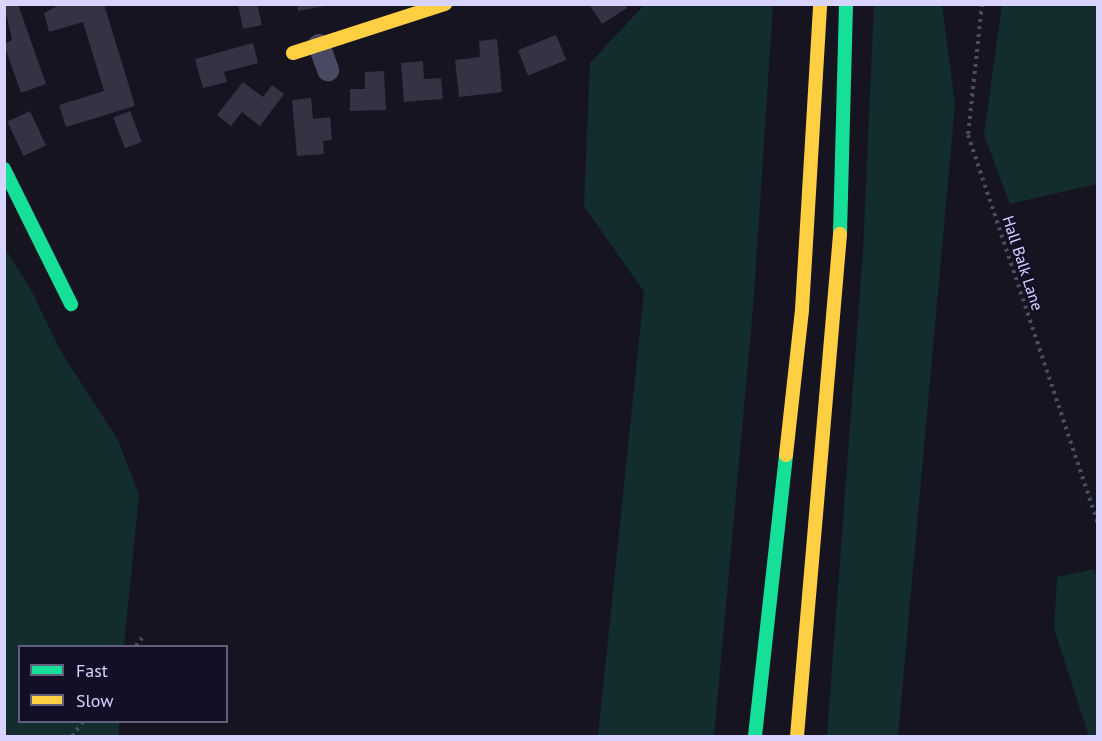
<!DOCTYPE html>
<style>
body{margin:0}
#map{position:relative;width:1102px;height:741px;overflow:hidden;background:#161421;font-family:"PT Sans",sans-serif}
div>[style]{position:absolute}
.green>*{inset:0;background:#132c2d}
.building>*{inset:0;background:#343243;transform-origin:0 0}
.path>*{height:4px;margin-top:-2px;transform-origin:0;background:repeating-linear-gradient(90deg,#44505f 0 3px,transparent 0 7.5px)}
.street>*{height:22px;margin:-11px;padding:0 11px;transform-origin:11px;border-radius:11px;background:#4a4962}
.fast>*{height:14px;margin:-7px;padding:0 7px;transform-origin:7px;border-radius:7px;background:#16e098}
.slow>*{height:14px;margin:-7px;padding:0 7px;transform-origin:7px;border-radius:7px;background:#ffcf43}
span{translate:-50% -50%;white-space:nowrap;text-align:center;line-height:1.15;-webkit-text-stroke:5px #130f26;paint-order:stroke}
.street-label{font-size:16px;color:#d9d4ff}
.frame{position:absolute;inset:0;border:6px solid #d9d4ff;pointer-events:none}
.legend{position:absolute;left:18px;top:645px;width:210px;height:78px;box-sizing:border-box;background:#130f26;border:2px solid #625e7d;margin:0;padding:8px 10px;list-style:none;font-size:18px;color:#d9d4ff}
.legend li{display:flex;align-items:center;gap:12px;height:30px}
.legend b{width:30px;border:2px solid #625e7d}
</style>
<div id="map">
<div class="green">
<i style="clip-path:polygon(644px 5px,773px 5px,753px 309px,714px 736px,598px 736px,644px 292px,584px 206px,590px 63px)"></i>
<i style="clip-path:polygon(874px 5px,942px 5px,955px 104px,898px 736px,827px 736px,863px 251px)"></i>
<i style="clip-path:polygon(1002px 5px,1097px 5px,1097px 184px,1010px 204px,984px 135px)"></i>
<i style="clip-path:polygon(5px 248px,31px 290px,60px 350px,118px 440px,139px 495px,124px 646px,20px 646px,20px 722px,119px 722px,119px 736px,5px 736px)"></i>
<i style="clip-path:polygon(1094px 569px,1098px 581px,1098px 736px,1089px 736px,1054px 629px,1057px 577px)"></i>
</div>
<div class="building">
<i style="clip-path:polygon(4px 4px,18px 4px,46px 84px,21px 93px,4px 44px,12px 40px)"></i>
<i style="clip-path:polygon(61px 4px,104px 4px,135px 106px,66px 127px,59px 105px,104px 91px,83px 22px,49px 32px,44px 13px)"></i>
<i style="clip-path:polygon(238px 4px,257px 4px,262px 25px,243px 29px)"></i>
<i style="clip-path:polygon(297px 4px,324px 4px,324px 6px,298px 11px)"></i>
<i style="clip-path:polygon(589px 4px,625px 4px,627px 8px,602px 24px)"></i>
<i style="left:556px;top:35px;width:27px;height:41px;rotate:68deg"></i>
<i style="clip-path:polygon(497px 39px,502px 92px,459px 97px,455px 60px,480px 57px,479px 41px)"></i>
<i style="clip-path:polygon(253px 43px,258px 63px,224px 72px,227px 82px,203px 88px,195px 59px)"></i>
<i style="clip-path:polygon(423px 61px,424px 79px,441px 78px,443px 99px,404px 102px,401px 63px)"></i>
<i style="clip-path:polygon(384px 71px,386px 110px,350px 111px,350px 89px,365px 89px,365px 72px)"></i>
<i style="clip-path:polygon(243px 82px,263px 97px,272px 85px,284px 94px,260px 126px,242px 112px,231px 126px,217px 115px)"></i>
<i style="clip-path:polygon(311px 98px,313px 119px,330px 117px,332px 140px,323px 141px,324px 154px,297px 156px,292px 100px)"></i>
<i style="left:30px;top:111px;width:38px;height:25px;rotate:65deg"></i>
<i style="left:130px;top:111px;width:33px;height:18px;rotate:69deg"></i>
</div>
<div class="path">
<i style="left:982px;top:4px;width:132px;rotate:96.1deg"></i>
<i style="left:968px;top:135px;width:409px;rotate:71.5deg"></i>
<i style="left:136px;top:646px;width:10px;rotate:-53deg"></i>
<i style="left:72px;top:736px;width:18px;rotate:-52deg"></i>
</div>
<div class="street">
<i style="left:319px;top:45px;width:27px;rotate:70deg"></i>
</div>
<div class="fast">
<i style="left:4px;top:169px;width:151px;rotate:63.6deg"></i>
<i style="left:840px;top:234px;width:230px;rotate:-88.5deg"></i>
<i style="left:755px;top:736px;width:283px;rotate:-83.7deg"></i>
</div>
<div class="slow">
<i style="left:293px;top:53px;width:160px;rotate:-17.9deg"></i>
<i style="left:786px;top:455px;width:146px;rotate:-83.7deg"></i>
<i style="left:802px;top:310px;width:307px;rotate:-86.6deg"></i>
<i style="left:797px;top:736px;width:504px;rotate:-85.1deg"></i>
</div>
<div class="street-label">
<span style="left:1023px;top:263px;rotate:72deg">Hall Balk Lane</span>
</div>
<div class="frame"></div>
<ul class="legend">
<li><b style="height:8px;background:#16e098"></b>Fast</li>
<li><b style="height:8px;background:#ffcf43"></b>Slow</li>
</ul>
</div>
